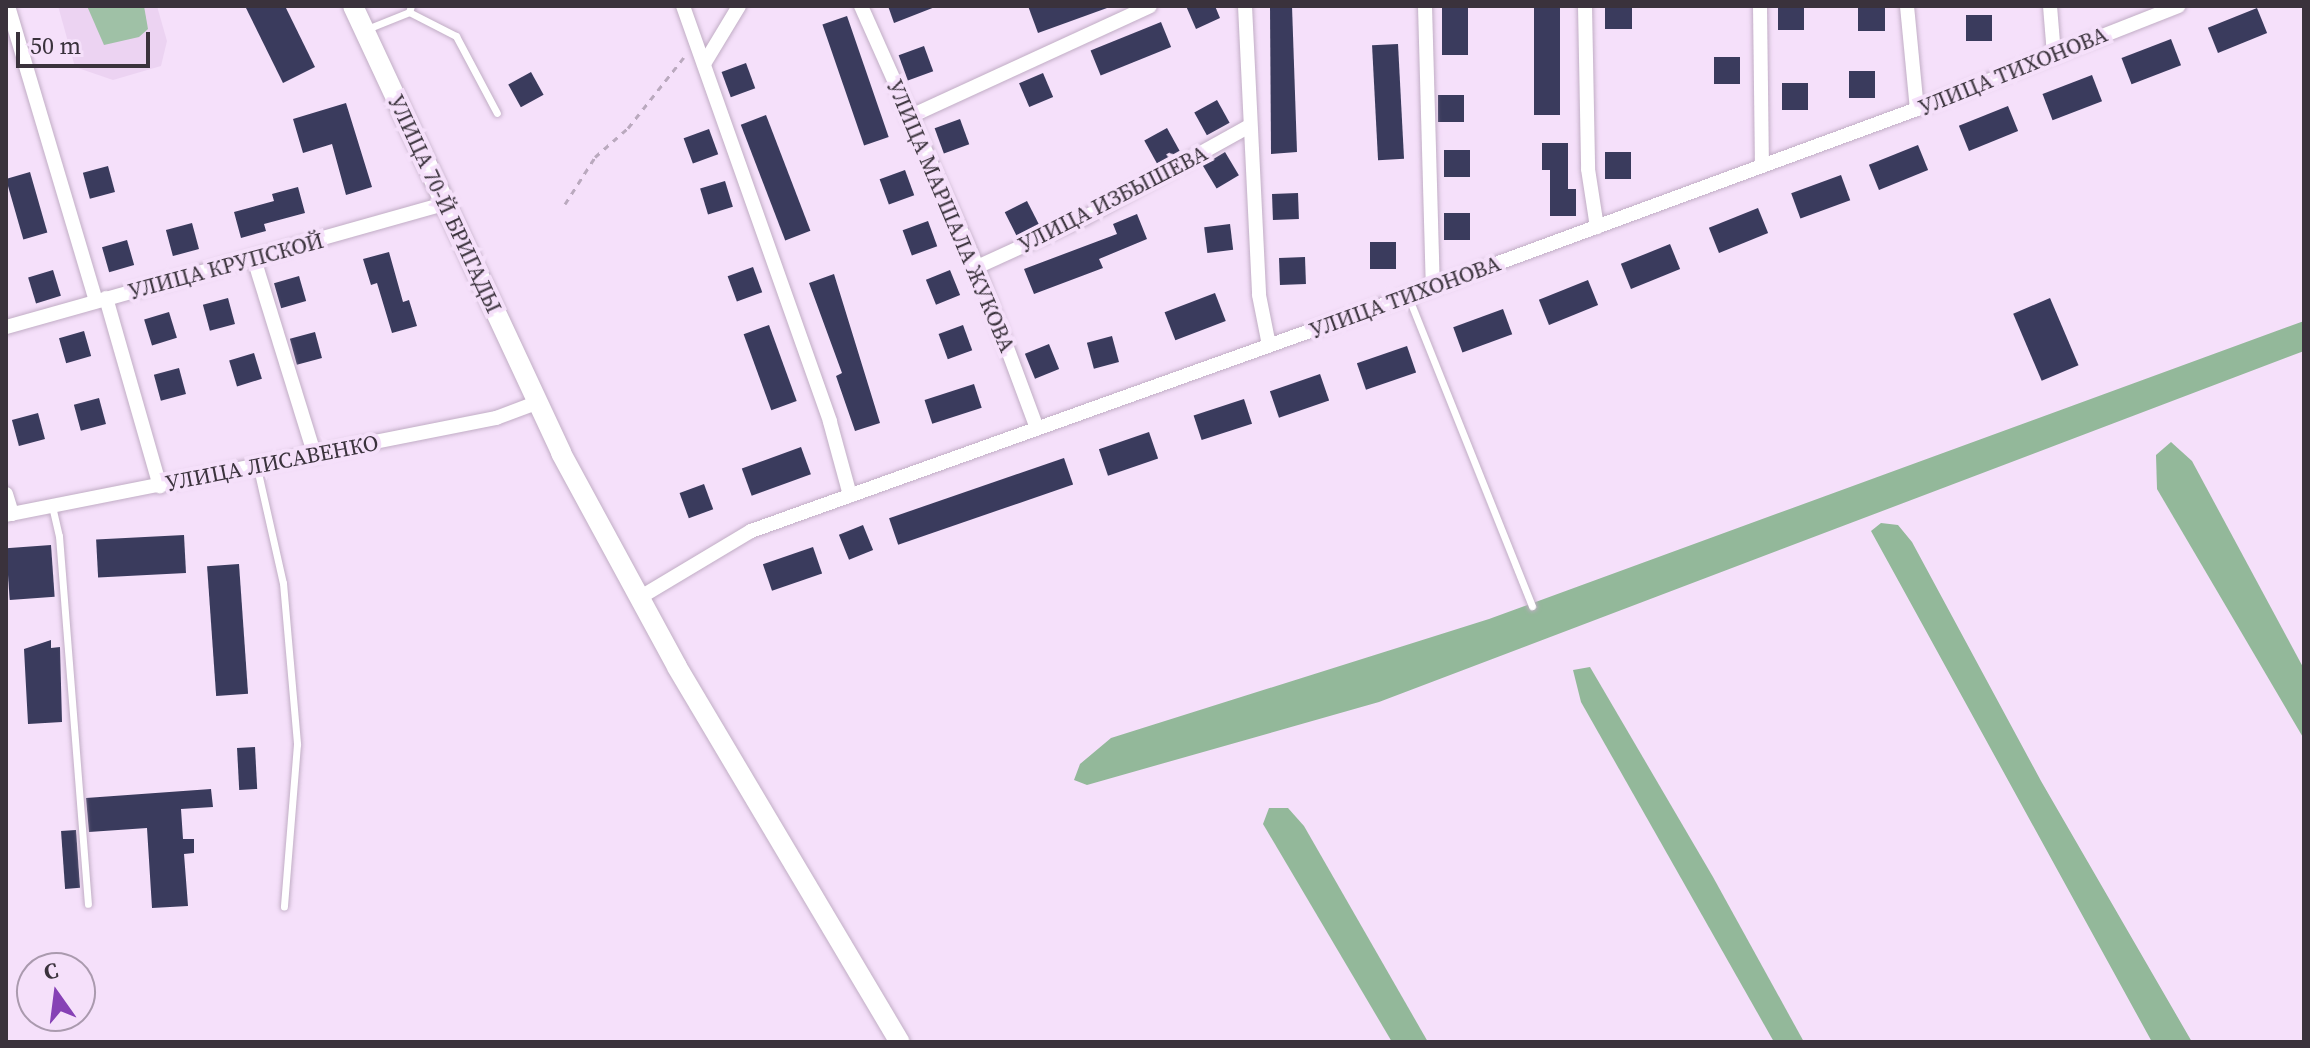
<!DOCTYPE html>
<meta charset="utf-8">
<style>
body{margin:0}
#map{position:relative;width:2310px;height:1048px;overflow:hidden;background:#f5e0fa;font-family:"Source Serif 4",serif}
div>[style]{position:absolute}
.built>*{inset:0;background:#ecd3f2}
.green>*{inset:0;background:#9fc1a6}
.forest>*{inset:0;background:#93b89a}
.building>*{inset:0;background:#3a3b5d;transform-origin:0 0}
.path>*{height:3px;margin-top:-1.5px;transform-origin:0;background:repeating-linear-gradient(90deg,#baa9be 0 6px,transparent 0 12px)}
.roads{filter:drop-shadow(0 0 2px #c1adc5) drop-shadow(0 0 2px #c1adc5)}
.lane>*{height:7px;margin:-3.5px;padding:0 3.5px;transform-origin:3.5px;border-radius:3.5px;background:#fff}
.street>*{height:14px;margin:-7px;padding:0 7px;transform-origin:7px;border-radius:7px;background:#fff}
.secondary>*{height:20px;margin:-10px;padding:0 10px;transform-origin:10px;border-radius:10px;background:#fff}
span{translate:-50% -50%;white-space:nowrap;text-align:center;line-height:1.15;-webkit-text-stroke:8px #f5e0fa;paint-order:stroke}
.street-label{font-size:22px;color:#3a323c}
.frame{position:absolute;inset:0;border:8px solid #3a323c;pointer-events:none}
.north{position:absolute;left:16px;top:952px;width:80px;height:80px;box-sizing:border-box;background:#f5e0fa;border:2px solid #aa9aae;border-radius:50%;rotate:346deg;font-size:22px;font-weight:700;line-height:32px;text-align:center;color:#3a323c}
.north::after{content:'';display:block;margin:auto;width:28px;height:36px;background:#8641b5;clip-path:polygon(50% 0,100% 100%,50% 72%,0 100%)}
.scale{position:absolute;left:16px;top:32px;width:134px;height:36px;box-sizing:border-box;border:4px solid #3a323c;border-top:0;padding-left:10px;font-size:24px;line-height:28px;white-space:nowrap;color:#3a323c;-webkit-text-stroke:6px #f5e0fa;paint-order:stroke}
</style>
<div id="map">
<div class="built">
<i style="clip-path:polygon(58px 6px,157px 6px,167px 41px,161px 66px,113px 80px,75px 67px)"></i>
</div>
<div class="green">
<i style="clip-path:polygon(87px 6px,144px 6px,148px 29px,139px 37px,104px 45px)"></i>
</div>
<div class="forest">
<i style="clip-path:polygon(2304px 321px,2304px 351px,1379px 702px,1087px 785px,1074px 780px,1080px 764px,1111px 738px,1489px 619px)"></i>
<i style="clip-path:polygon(2171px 442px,2192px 461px,2304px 669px,2304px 739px,2157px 489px,2156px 455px)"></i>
<i style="clip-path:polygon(1881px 523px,1898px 525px,1912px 542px,2041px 781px,2192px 1042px,2152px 1042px,1871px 531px)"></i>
<i style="clip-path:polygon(1590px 667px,1713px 877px,1804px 1042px,1774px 1042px,1581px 702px,1573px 670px)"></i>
<i style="clip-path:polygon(1269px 808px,1288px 808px,1304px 826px,1428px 1042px,1392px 1042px,1263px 824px)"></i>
</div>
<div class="building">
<i style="clip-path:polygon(245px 6px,285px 6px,315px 67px,283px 83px)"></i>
<i style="clip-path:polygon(888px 6px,935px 6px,935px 7px,894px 23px)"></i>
<i style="clip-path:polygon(1028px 6px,1107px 6px,1107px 8px,1038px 33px)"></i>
<i style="clip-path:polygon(1186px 6px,1215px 6px,1220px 18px,1196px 29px)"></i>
<i style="clip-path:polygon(1270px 6px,1292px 6px,1297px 152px,1271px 154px)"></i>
<i style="left:1442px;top:6px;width:26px;height:49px"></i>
<i style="left:1534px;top:6px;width:26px;height:109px"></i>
<i style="left:1605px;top:6px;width:27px;height:23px"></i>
<i style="left:1778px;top:6px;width:26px;height:24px"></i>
<i style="left:1858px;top:6px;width:27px;height:25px"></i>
<i style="left:2257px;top:8px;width:27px;height:53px;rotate:68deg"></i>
<i style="left:1966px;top:15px;width:26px;height:26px"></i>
<i style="left:847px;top:16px;width:128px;height:26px;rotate:71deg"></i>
<i style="left:1161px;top:22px;width:27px;height:76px;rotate:68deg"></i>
<i style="left:2171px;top:39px;width:28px;height:53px;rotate:69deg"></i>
<i style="left:1398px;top:44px;width:115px;height:26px;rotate:87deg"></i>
<i style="left:924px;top:46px;width:27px;height:27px;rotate:70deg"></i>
<i style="left:1740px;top:57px;width:27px;height:26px;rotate:90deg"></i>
<i style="left:746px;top:63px;width:27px;height:26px;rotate:70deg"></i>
<i style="left:1849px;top:71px;width:26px;height:27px"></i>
<i style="left:531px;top:72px;width:26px;height:26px;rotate:61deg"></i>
<i style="left:1043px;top:73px;width:26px;height:26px;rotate:67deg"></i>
<i style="left:2092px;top:75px;width:28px;height:53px;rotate:69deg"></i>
<i style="left:1808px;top:83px;width:27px;height:26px;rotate:90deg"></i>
<i style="left:1438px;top:95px;width:26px;height:27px"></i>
<i style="left:1217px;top:100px;width:26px;height:26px;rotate:61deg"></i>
<i style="clip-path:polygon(346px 103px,372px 187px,346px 195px,332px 144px,303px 153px,293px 119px)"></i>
<i style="left:2008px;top:106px;width:27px;height:53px;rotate:68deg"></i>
<i style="left:766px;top:115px;width:124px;height:27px;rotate:69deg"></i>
<i style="left:960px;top:119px;width:27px;height:27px;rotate:70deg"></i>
<i style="left:1167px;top:128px;width:26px;height:26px;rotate:61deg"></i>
<i style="left:709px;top:129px;width:27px;height:27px;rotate:70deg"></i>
<i style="clip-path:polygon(1542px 143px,1568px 143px,1568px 189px,1576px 189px,1576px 216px,1550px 216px,1550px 170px,1542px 170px)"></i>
<i style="left:1918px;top:145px;width:27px;height:53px;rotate:68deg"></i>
<i style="left:1444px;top:150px;width:26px;height:27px"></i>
<i style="left:1225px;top:152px;width:27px;height:26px;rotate:59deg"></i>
<i style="left:1605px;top:152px;width:26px;height:27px"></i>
<i style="left:108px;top:166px;width:27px;height:26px;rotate:75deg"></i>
<i style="left:905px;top:170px;width:27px;height:27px;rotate:70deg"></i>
<i style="left:30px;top:172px;width:63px;height:25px;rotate:74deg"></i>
<i style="left:1841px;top:175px;width:27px;height:53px;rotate:70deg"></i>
<i style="left:725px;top:181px;width:27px;height:26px;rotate:73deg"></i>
<i style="clip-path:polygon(298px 187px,305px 213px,264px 224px,266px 231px,241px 238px,234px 212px,274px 201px,272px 194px)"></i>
<i style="left:1298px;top:193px;width:26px;height:26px;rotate:88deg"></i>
<i style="left:1027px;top:201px;width:27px;height:25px;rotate:63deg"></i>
<i style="left:1758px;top:208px;width:27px;height:53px;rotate:68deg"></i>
<i style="left:1444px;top:213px;width:26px;height:27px"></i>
<i style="clip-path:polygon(1137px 214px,1147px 239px,1099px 259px,1103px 268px,1034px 294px,1024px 269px,1117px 234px,1113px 224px)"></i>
<i style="left:928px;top:221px;width:27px;height:27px;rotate:70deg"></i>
<i style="left:192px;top:223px;width:27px;height:27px;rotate:75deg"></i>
<i style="left:1230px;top:224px;width:26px;height:26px;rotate:83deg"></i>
<i style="left:127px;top:240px;width:26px;height:26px;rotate:74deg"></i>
<i style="left:1370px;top:242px;width:26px;height:27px"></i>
<i style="left:1670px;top:244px;width:27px;height:53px;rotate:68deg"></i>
<i style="clip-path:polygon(389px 252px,403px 302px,409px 300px,417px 326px,392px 333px,377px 283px,371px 285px,363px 259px)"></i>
<i style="left:1305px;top:257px;width:27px;height:26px;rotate:88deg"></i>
<i style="left:753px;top:267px;width:27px;height:27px;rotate:70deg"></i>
<i style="left:53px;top:270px;width:27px;height:26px;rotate:73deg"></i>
<i style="left:950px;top:270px;width:27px;height:26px;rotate:68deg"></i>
<i style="clip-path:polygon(834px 274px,880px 423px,855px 431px,836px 376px,842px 373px,809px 283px)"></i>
<i style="left:299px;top:276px;width:26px;height:26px;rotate:74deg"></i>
<i style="left:1588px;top:280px;width:27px;height:53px;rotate:68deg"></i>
<i style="left:1215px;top:293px;width:30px;height:54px;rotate:69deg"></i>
<i style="left:228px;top:298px;width:27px;height:26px;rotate:75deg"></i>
<i style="left:2050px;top:298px;width:73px;height:40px;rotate:67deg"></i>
<i style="left:1503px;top:309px;width:27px;height:53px;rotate:70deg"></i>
<i style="left:169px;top:312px;width:27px;height:26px;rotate:73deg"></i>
<i style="left:769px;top:325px;width:81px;height:27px;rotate:70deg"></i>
<i style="left:963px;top:325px;width:27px;height:26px;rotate:70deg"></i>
<i style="left:84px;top:331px;width:26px;height:26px;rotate:74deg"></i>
<i style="left:315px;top:332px;width:27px;height:26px;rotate:75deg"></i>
<i style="left:1112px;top:336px;width:27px;height:26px;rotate:75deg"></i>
<i style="left:1049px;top:344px;width:27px;height:26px;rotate:68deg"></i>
<i style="left:1407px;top:346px;width:28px;height:53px;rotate:71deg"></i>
<i style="left:254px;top:353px;width:27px;height:26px;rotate:73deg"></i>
<i style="left:179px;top:368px;width:27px;height:26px;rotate:75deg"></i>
<i style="left:1320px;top:374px;width:28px;height:53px;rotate:71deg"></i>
<i style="left:974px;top:384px;width:25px;height:52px;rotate:72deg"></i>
<i style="left:99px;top:398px;width:27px;height:26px;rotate:75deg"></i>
<i style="left:1244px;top:399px;width:26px;height:53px;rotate:72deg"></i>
<i style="left:38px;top:413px;width:27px;height:27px;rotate:75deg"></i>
<i style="left:1149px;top:432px;width:28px;height:53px;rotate:71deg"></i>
<i style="left:801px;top:447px;width:29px;height:63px;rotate:70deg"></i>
<i style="left:1064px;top:458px;width:28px;height:185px;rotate:71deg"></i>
<i style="left:704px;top:484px;width:27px;height:26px;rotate:70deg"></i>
<i style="left:863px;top:525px;width:27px;height:26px;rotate:68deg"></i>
<i style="left:184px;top:535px;width:38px;height:88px;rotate:87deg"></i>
<i style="left:51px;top:545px;width:52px;height:45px;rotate:86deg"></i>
<i style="left:813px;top:547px;width:28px;height:53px;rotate:71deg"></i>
<i style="left:239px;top:564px;width:130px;height:32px;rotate:86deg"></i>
<i style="clip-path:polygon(51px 640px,51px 648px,60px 647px,62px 722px,28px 724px,24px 649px)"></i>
<i style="left:255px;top:747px;width:42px;height:18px;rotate:87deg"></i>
<i style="clip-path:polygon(211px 789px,213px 807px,181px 809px,183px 839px,194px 839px,194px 853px,184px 854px,188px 906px,152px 908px,147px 828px,89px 832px,86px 798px)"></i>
<i style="left:76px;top:830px;width:58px;height:15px;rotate:86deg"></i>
</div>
<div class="path">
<i style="left:565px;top:204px;width:56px;rotate:-57.4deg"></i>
<i style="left:595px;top:157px;width:44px;rotate:-41.3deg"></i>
<i style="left:628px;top:128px;width:90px;rotate:-51.7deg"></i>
</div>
<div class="roads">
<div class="lane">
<i style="left:411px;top:6px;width:6px;rotate:108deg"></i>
<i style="left:409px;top:12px;width:53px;rotate:27.1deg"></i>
<i style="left:456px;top:36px;width:87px;rotate:62deg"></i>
<i style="left:367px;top:29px;width:45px;rotate:-22deg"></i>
<i style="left:1408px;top:296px;width:334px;rotate:68.2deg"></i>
<i style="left:257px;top:468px;width:118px;rotate:77.3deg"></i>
<i style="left:283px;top:583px;width:162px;rotate:85deg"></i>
<i style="left:297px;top:744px;width:163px;rotate:94.6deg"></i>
<i style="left:52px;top:506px;width:31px;rotate:77deg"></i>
<i style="left:59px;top:536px;width:369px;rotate:85.5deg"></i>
</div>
<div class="street">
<i style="left:8px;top:6px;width:308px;rotate:73.4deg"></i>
<i style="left:683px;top:6px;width:441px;rotate:70.5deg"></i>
<i style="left:830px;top:422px;width:76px;rotate:74.7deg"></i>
<i style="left:861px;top:6px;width:286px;rotate:66deg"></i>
<i style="left:977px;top:267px;width:172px;rotate:69.6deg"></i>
<i style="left:1245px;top:6px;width:289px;rotate:87.2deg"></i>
<i style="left:1259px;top:295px;width:51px;rotate:78.7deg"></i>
<i style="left:1425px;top:6px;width:281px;rotate:88.4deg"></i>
<i style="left:1585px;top:6px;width:163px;rotate:88.9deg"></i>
<i style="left:1588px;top:169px;width:59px;rotate:81.2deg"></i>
<i style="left:1760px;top:6px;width:160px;rotate:89.3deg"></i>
<i style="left:1907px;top:6px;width:103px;rotate:84.5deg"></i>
<i style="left:2050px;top:6px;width:49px;rotate:85.3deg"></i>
<i style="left:704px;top:64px;width:68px;rotate:-58.9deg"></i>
<i style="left:909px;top:117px;width:265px;rotate:-24.7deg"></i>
<i style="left:254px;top:259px;width:206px;rotate:72.8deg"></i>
<i style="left:977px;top:267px;width:120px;rotate:-24.6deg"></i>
<i style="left:1086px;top:217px;width:185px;rotate:-29.1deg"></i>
<i style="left:106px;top:298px;width:196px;rotate:74deg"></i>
<i style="left:6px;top:327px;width:456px;rotate:-15.7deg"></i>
<i style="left:6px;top:494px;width:21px;rotate:73deg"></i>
<i style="left:6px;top:515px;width:500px;rotate:-11.2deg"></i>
<i style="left:496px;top:418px;width:43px;rotate:-20.6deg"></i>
<i style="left:639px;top:598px;width:131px;rotate:-30.9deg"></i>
<i style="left:751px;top:531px;width:724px;rotate:-19.69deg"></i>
<i style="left:1433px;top:287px;width:516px;rotate:-20.19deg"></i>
<i style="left:1917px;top:109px;width:281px;rotate:-21.5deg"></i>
</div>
<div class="secondary">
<i style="left:353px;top:6px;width:493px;rotate:65deg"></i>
<i style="left:561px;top:453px;width:243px;rotate:61.5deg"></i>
<i style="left:677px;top:667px;width:436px;rotate:59.3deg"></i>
</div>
</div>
<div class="street-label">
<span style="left:2013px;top:71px;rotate:-22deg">УЛИЦА ТИХОНОВА</span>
<span style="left:1113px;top:199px;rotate:-27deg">УЛИЦА ИЗБЫШЕВА</span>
<span style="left:445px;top:204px;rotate:65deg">УЛИЦА 70-Й БРИГАДЫ</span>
<span style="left:951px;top:216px;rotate:67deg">УЛИЦА МАРШАЛА ЖУКОВА</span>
<span style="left:226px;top:266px;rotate:-15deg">УЛИЦА КРУПСКОЙ</span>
<span style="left:1405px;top:297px;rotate:-20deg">УЛИЦА ТИХОНОВА</span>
<span style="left:272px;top:463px;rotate:-11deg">УЛИЦА ЛИСАВЕНКО</span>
</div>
<div class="frame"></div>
<div class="north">С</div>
<div class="scale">50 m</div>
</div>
